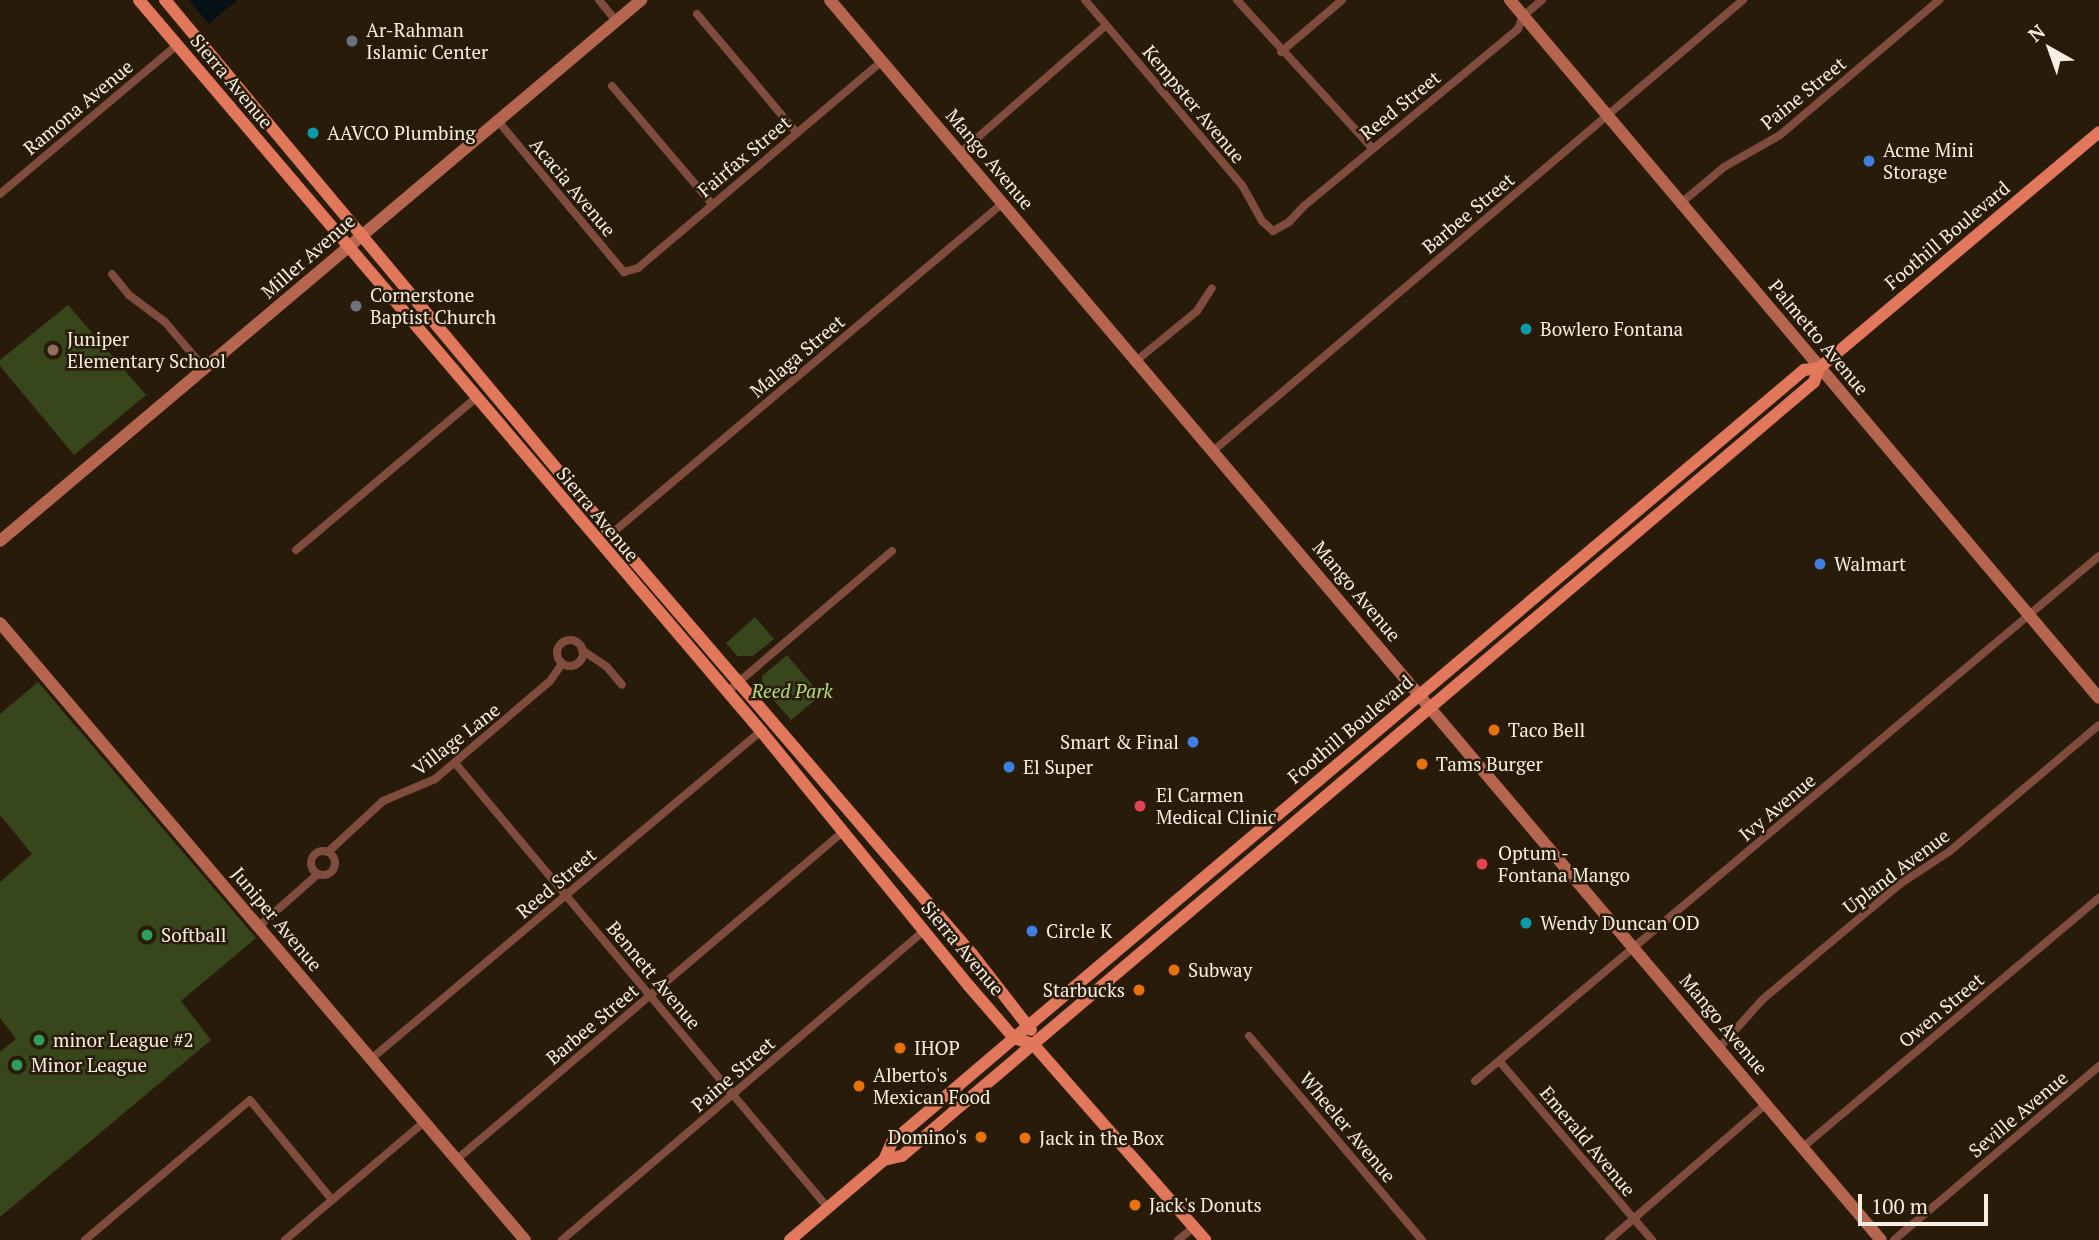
<!DOCTYPE html>
<style>
body{margin:0}
#map{position:relative;width:2099px;height:1240px;overflow:hidden;background:#281b09;font-family:"PT Serif",serif}
div>[style]{position:absolute}
.green>*{inset:0;background:#38471b}
.water>*{inset:0;background:#051115}
.street>*{height:8px;margin:-4px;padding:0 4px;transform-origin:4px;border-radius:4px;background:#7f4c3e}
.street>.ring{margin:-4px;padding:0;box-sizing:content-box;background:none;border:8px solid #7f4c3e;border-radius:50%}
.secondary>*{height:12px;margin:-6px;padding:0 6px;transform-origin:6px;border-radius:6px;background:#b6654f}
.primary>*{height:12px;margin:-6px;padding:0 6px;transform-origin:6px;border-radius:6px;background:#e1785b}
.dots>*{width:19px;height:19px;translate:-50% -50%;box-sizing:border-box;border:4px solid #281b09;border-radius:50%}
span{translate:-50% -50%;white-space:nowrap;text-align:center;line-height:1.15;-webkit-text-stroke:5px #281b09;paint-order:stroke}
.poi-label{font-size:19px;color:#f7eee2}
.left{translate:0 -50%;text-align:left}
.right{translate:-100% -50%;text-align:right}
.street-label{font-size:19px;color:#f7eee2}
.park-label{font-size:19px;color:#b7db78;font-style:italic}
.north{position:absolute;left:2015px;top:14px;width:70px;height:70px;-webkit-text-stroke:5px #281b09;paint-order:stroke;rotate:320deg;font-size:19px;font-weight:700;line-height:28px;text-align:center;color:#f7eee2}
.north::after{content:'';display:block;margin:auto;width:24px;height:32px;background:#f7eee2;clip-path:polygon(50% 0,100% 100%,50% 72%,0 100%)}
.scale{position:absolute;left:1858px;top:1194px;width:130px;height:32px;box-sizing:border-box;border:4px solid #f7eee2;border-top:0;padding-left:9px;font-size:21px;line-height:24px;white-space:nowrap;color:#f7eee2;-webkit-text-stroke:5px #281b09;paint-order:stroke}
</style>
<div id="map">
<div class="green">
<i style="clip-path:polygon(68px 305px,146px 395px,74px 455px,0 366px,0 360px)"></i>
<i style="clip-path:polygon(755px 617px,774px 639px,753px 656px,737px 656px,726px 643px)"></i>
<i style="clip-path:polygon(787px 655px,821px 695px,791px 720px,762px 687px,762px 676px)"></i>
<i style="clip-path:polygon(38px 682px,256px 938px,181px 1001px,211px 1040px,0 1217px,0 1052px,16px 1039px,0 1018px,0 882px,32px 854px,0 815px,0 714px)"></i>
</div>
<div class="water">
<i style="clip-path:polygon(189px 0,237px 0,209px 24px)"></i>
</div>
<div class="street">
<i style="left:599px;top:0;width:27px;rotate:51deg"></i>
<i style="left:1085px;top:0;width:243px;rotate:49.7deg"></i>
<i style="left:1242px;top:185px;width:41px;rotate:60.9deg"></i>
<i style="left:1262px;top:221px;width:15px;rotate:42deg"></i>
<i style="left:1273px;top:231px;width:18px;rotate:-29deg"></i>
<i style="left:1289px;top:222px;width:22px;rotate:-47deg"></i>
<i style="left:1304px;top:206px;width:278px;rotate:-39.6deg"></i>
<i style="left:1518px;top:29px;width:14px;rotate:-69deg"></i>
<i style="left:1523px;top:16px;width:25px;rotate:-40deg"></i>
<i style="left:1237px;top:0;width:200px;rotate:47.6deg"></i>
<i style="left:697px;top:14px;width:154px;rotate:50deg"></i>
<i style="left:1281px;top:52px;width:80px;rotate:-40.4deg"></i>
<i style="left:612px;top:86px;width:155px;rotate:49.7deg"></i>
<i style="left:498px;top:121px;width:197px;rotate:50.2deg"></i>
<i style="left:624px;top:272px;width:15px;rotate:-16deg"></i>
<i style="left:638px;top:268px;width:320px;rotate:-40.3deg"></i>
<i style="left:960px;top:153px;width:194px;rotate:-41.2deg"></i>
<i style="left:0;top:194px;width:231px;rotate:-40.1deg"></i>
<i style="left:1681px;top:203px;width:56px;rotate:-39.9deg"></i>
<i style="left:1724px;top:167px;width:64px;rotate:-29.7deg"></i>
<i style="left:1780px;top:135px;width:209px;rotate:-40.3deg"></i>
<i style="left:112px;top:274px;width:27px;rotate:51deg"></i>
<i style="left:129px;top:295px;width:45px;rotate:36.9deg"></i>
<i style="left:165px;top:322px;width:62px;rotate:49.6deg"></i>
<i style="left:1136px;top:361px;width:79px;rotate:-39.3deg"></i>
<i style="left:1197px;top:311px;width:27px;rotate:-57deg"></i>
<i style="left:1213px;top:451px;width:696px;rotate:-40.4deg"></i>
<i style="left:611px;top:534px;width:513px;rotate:-40.18deg"></i>
<i style="left:296px;top:550px;width:236px;rotate:-40.2deg"></i>
<i class="ring" style="left:557px;top:640px;width:18px;height:18px"></i>
<i style="left:582px;top:650px;width:30px;rotate:34deg"></i>
<i style="left:607px;top:667px;width:23px;rotate:50deg"></i>
<i style="left:727px;top:692px;width:217px;rotate:-40.5deg"></i>
<i style="left:455px;top:763px;width:581px;rotate:50.03deg"></i>
<i class="ring" style="left:311px;top:851px;width:16px;height:16px"></i>
<i style="left:328px;top:852px;width:75px;rotate:-42.8deg"></i>
<i style="left:383px;top:801px;width:56px;rotate:-22.9deg"></i>
<i style="left:435px;top:779px;width:151px;rotate:-40.4deg"></i>
<i style="left:550px;top:681px;width:21px;rotate:-55deg"></i>
<i style="left:258px;top:927px;width:80px;rotate:-41.5deg"></i>
<i style="left:1249px;top:1036px;width:267px;rotate:49.7deg"></i>
<i style="left:1719px;top:1048px;width:66px;rotate:-48.1deg"></i>
<i style="left:1763px;top:999px;width:179px;rotate:-40deg"></i>
<i style="left:1900px;top:884px;width:60px;rotate:-33.4deg"></i>
<i style="left:1950px;top:851px;width:195px;rotate:-40.2deg"></i>
<i style="left:371px;top:1059px;width:510px;rotate:-40.06deg"></i>
<i style="left:1500px;top:1062px;width:234px;rotate:49.5deg"></i>
<i style="left:1475px;top:1081px;width:815px;rotate:-40.08deg"></i>
<i style="left:1803px;top:1147px;width:387px;rotate:-40.1deg"></i>
<i style="left:456px;top:1160px;width:509px;rotate:-40.3deg"></i>
<i style="left:85px;top:1240px;width:216px;rotate:-40.3deg"></i>
<i style="left:250px;top:1100px;width:129px;rotate:50.6deg"></i>
<i style="left:285px;top:1240px;width:182px;rotate:-40.3deg"></i>
<i style="left:562px;top:1240px;width:475px;rotate:-40.5deg"></i>
<i style="left:1178px;top:1240px;width:21px;rotate:-39deg"></i>
<i style="left:1609px;top:1240px;width:208px;rotate:-40.9deg"></i>
<i style="left:1894px;top:1240px;width:269px;rotate:-40.3deg"></i>
</div>
<div class="secondary">
<i style="left:830px;top:0;width:1625px;rotate:49.72deg"></i>
<i style="left:1510px;top:0;width:913px;rotate:49.84deg"></i>
<i style="left:0;top:541px;width:839px;rotate:-40.16deg"></i>
<i style="left:0;top:623px;width:810px;rotate:49.61deg"></i>
</div>
<div class="primary">
<i style="left:139px;top:0;width:960px;rotate:49.61deg"></i>
<i style="left:761px;top:731px;width:329px;rotate:50.8deg"></i>
<i style="left:969px;top:986px;width:69px;rotate:49.1deg"></i>
<i style="left:1014px;top:1038px;width:20px;rotate:18deg"></i>
<i style="left:1033px;top:1044px;width:261px;rotate:48.7deg"></i>
<i style="left:165px;top:0;width:696px;rotate:50.13deg"></i>
<i style="left:611px;top:534px;width:554px;rotate:49.32deg"></i>
<i style="left:972px;top:954px;width:96px;rotate:52.2deg"></i>
<i style="left:884px;top:1160px;width:18px;rotate:-13deg"></i>
<i style="left:902px;top:1156px;width:66px;rotate:-40.7deg"></i>
<i style="left:952px;top:1113px;width:1130px;rotate:-40.3deg"></i>
<i style="left:1814px;top:382px;width:15px;rotate:-70deg"></i>
<i style="left:790px;top:1240px;width:123px;rotate:-40.4deg"></i>
<i style="left:884px;top:1160px;width:20px;rotate:-66deg"></i>
<i style="left:892px;top:1142px;width:160px;rotate:-40.4deg"></i>
<i style="left:1014px;top:1038px;width:1035px;rotate:-40.22deg"></i>
<i style="left:1804px;top:370px;width:15px;rotate:-8deg"></i>
<i style="left:1819px;top:368px;width:366px;rotate:-40.1deg"></i>
</div>
<div class="dots">
<i style="left:352px;top:41px;background:#6b7280"></i>
<i style="left:313px;top:133px;background:#0f9aa8"></i>
<i style="left:1869px;top:161px;background:#3f7fe0"></i>
<i style="left:356px;top:306px;background:#6b7280"></i>
<i style="left:1526px;top:329px;background:#0f9aa8"></i>
<i style="left:53px;top:350px;background:#8d6e63"></i>
<i style="left:1820px;top:564px;background:#3f7fe0"></i>
<i style="left:1494px;top:730px;background:#e8710a"></i>
<i style="left:1193px;top:742px;background:#3f7fe0"></i>
<i style="left:1422px;top:764px;background:#e8710a"></i>
<i style="left:1009px;top:767px;background:#3f7fe0"></i>
<i style="left:1140px;top:806px;background:#e0444e"></i>
<i style="left:1482px;top:864px;background:#e0444e"></i>
<i style="left:1526px;top:923px;background:#0f9aa8"></i>
<i style="left:1032px;top:931px;background:#3f7fe0"></i>
<i style="left:147px;top:935px;background:#2e9e5b"></i>
<i style="left:1174px;top:970px;background:#e8710a"></i>
<i style="left:1139px;top:990px;background:#e8710a"></i>
<i style="left:39px;top:1040px;background:#2e9e5b"></i>
<i style="left:900px;top:1048px;background:#e8710a"></i>
<i style="left:17px;top:1065px;background:#2e9e5b"></i>
<i style="left:859px;top:1086px;background:#e8710a"></i>
<i style="left:981px;top:1137px;background:#e8710a"></i>
<i style="left:1025px;top:1138px;background:#e8710a"></i>
<i style="left:1135px;top:1205px;background:#e8710a"></i>
</div>
<div class="poi-label">
<span class="left" style="left:366px;top:41px">Ar-Rahman<br>Islamic Center</span>
<span class="left" style="left:327px;top:133px">AAVCO Plumbing</span>
<span class="left" style="left:1883px;top:161px">Acme Mini<br>Storage</span>
<span class="left" style="left:370px;top:306px">Cornerstone<br>Baptist Church</span>
<span class="left" style="left:1540px;top:329px">Bowlero Fontana</span>
<span class="left" style="left:67px;top:350px">Juniper<br>Elementary School</span>
<span class="left" style="left:1834px;top:564px">Walmart</span>
<span class="left" style="left:1508px;top:730px">Taco Bell</span>
<span class="right" style="left:1179px;top:742px">Smart &amp; Final</span>
<span class="left" style="left:1436px;top:764px">Tams Burger</span>
<span class="left" style="left:1023px;top:767px">El Super</span>
<span class="left" style="left:1156px;top:806px">El Carmen<br>Medical Clinic</span>
<span class="left" style="left:1498px;top:864px">Optum -<br>Fontana Mango</span>
<span class="left" style="left:1540px;top:923px">Wendy Duncan OD</span>
<span class="left" style="left:1046px;top:931px">Circle K</span>
<span class="left" style="left:161px;top:935px">Softball</span>
<span class="left" style="left:1188px;top:970px">Subway</span>
<span class="right" style="left:1125px;top:990px">Starbucks</span>
<span class="left" style="left:53px;top:1040px">minor League #2</span>
<span class="left" style="left:914px;top:1048px">IHOP</span>
<span class="left" style="left:31px;top:1065px">Minor League</span>
<span class="left" style="left:873px;top:1086px">Alberto's<br>Mexican Food</span>
<span class="right" style="left:967px;top:1137px">Domino's</span>
<span class="left" style="left:1039px;top:1138px">Jack in the Box</span>
<span class="left" style="left:1149px;top:1205px">Jack's Donuts</span>
</div>
<div class="street-label">
<span style="left:232px;top:81px;rotate:50deg">Sierra Avenue</span>
<span style="left:1803px;top:93px;rotate:-39deg">Paine Street</span>
<span style="left:1194px;top:104px;rotate:50deg">Kempster Avenue</span>
<span style="left:1400px;top:105px;rotate:-39deg">Reed Street</span>
<span style="left:78px;top:107px;rotate:-40deg">Ramona Avenue</span>
<span style="left:744px;top:156px;rotate:-40deg">Fairfax Street</span>
<span style="left:990px;top:159px;rotate:50deg">Mango Avenue</span>
<span style="left:573px;top:187px;rotate:50deg">Acacia Avenue</span>
<span style="left:1468px;top:213px;rotate:-40deg">Barbee Street</span>
<span style="left:1947px;top:235px;rotate:-40deg">Foothill Boulevard</span>
<span style="left:308px;top:256px;rotate:-41deg">Miller Avenue</span>
<span style="left:1819px;top:337px;rotate:50deg">Palmetto Avenue</span>
<span style="left:797px;top:356px;rotate:-40deg">Malaga Street</span>
<span style="left:598px;top:514px;rotate:50deg">Sierra Avenue</span>
<span style="left:1357px;top:591px;rotate:50deg">Mango Avenue</span>
<span style="left:1350px;top:729px;rotate:-40deg">Foothill Boulevard</span>
<span style="left:456px;top:739px;rotate:-38deg">Village Lane</span>
<span style="left:1777px;top:807px;rotate:-40deg">Ivy Avenue</span>
<span style="left:1896px;top:871px;rotate:-37deg">Upland Avenue</span>
<span style="left:556px;top:883px;rotate:-40deg">Reed Street</span>
<span style="left:277px;top:919px;rotate:50deg">Juniper Avenue</span>
<span style="left:963px;top:948px;rotate:50deg">Sierra Avenue</span>
<span style="left:654px;top:975px;rotate:50deg">Bennett Avenue</span>
<span style="left:1941px;top:1010px;rotate:-40deg">Owen Street</span>
<span style="left:592px;top:1024px;rotate:-40deg">Barbee Street</span>
<span style="left:1724px;top:1024px;rotate:50deg">Mango Avenue</span>
<span style="left:733px;top:1074px;rotate:-41deg">Paine Street</span>
<span style="left:2018px;top:1114px;rotate:-40deg">Seville Avenue</span>
<span style="left:1348px;top:1127px;rotate:50deg">Wheeler Avenue</span>
<span style="left:1588px;top:1141px;rotate:50deg">Emerald Avenue</span>
</div>
<div class="park-label">
<span style="left:792px;top:691px">Reed Park</span>
</div>
<div class="north">N</div>
<div class="scale">100 m</div>
</div>
